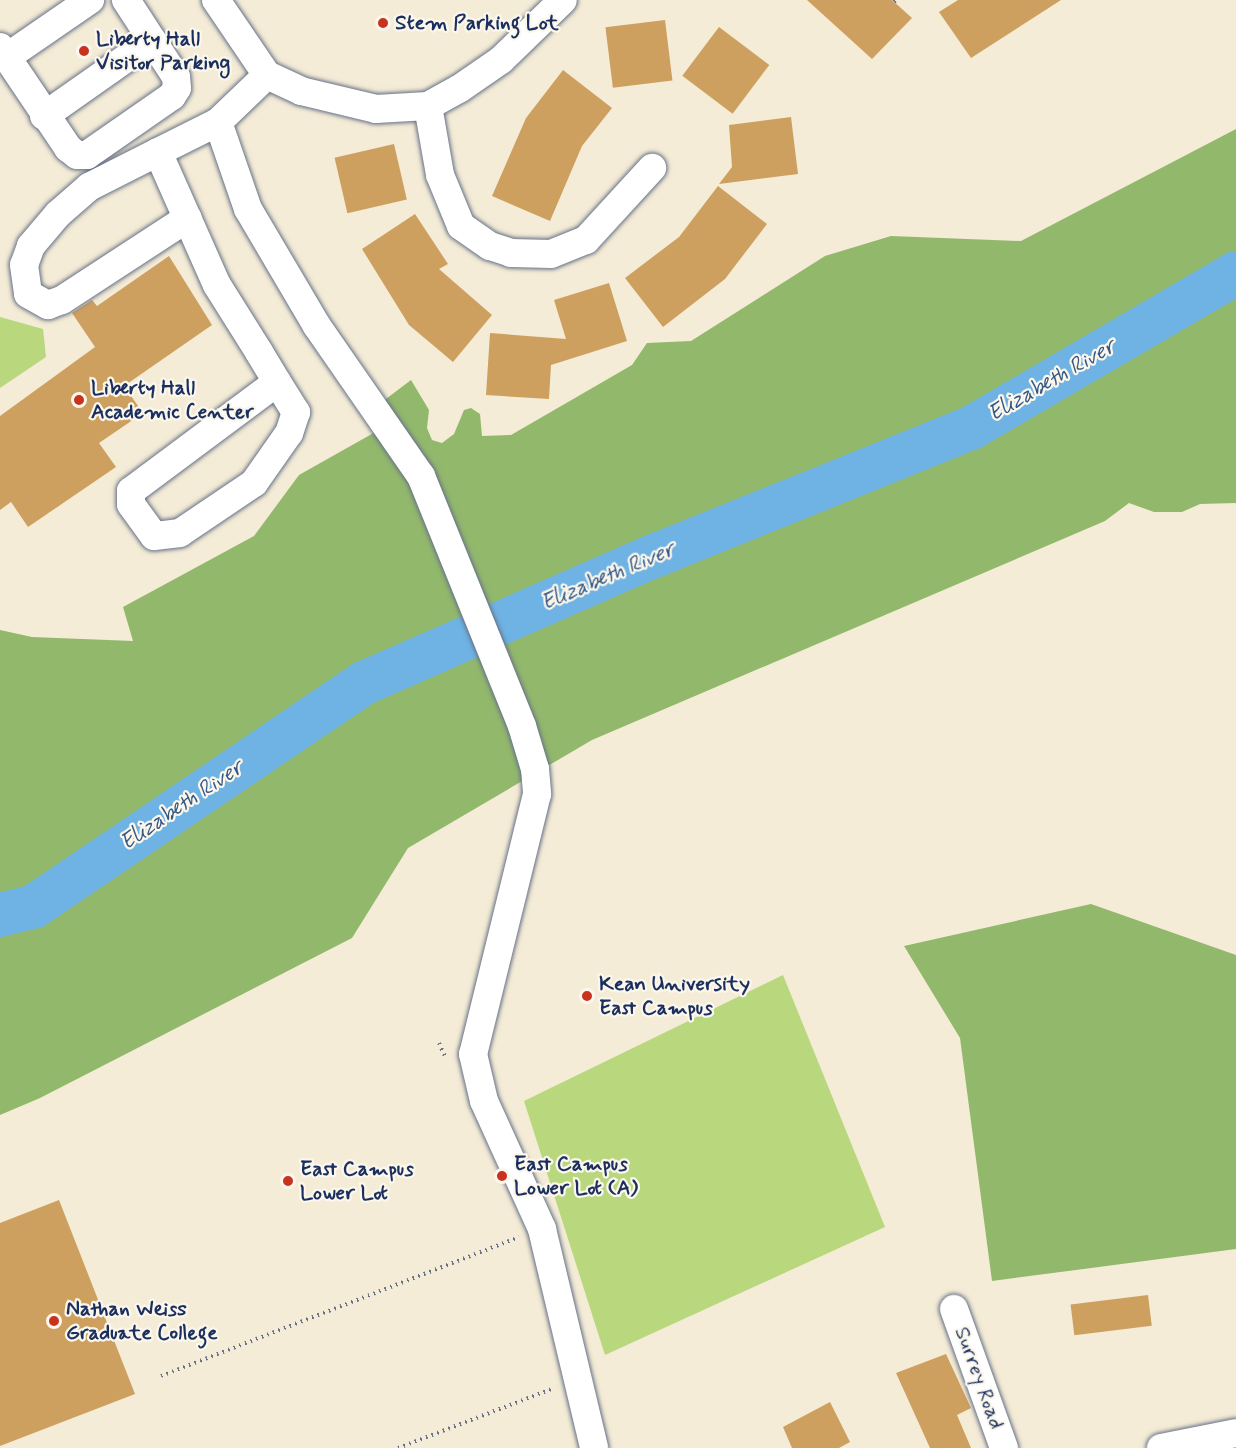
<!DOCTYPE html>
<style>
body{margin:0}
#map{position:relative;width:1236px;height:1448px;overflow:hidden;background:#f4ecd6;font-family:Mynerve,sans-serif}
div>[style]{position:absolute}
.green>*{inset:0;background:#b9d77d}
.forest>*{inset:0;background:#92b86c}
.river>*{height:44px;margin:-22px;padding:0 22px;transform-origin:22px;border-radius:22px;background:#6eb3e4}
.building>*{inset:0;background:#cea05f;transform-origin:0 0}
.path>*{height:4px;margin-top:-2px;transform-origin:0;background:repeating-linear-gradient(90deg,#677188 0 1.5px,transparent 0 6px)}
.roads{filter:drop-shadow(0 0 2px #677188) drop-shadow(0 0 2px #677188)}
.minor>*{height:28px;margin:-14px;padding:0 14px;transform-origin:14px;border-radius:14px;background:#fff}
.dots>*{width:16px;height:16px;translate:-50% -50%;box-sizing:border-box;border:3px solid #fbf7ec;border-radius:50%}
span{translate:-50% -50%;white-space:nowrap;text-align:center;line-height:1.15;-webkit-text-stroke:4.5px #fbf7ec;paint-order:stroke}
.poi-label{font-size:21px;color:#1b2f5e;font-weight:700}
.left{translate:0 -50%;text-align:left}
.street-label{font-size:21px;color:#1b2f5e}
.water-label{font-size:22px;color:#345786;font-style:italic}
</style>
<div id="map">
<div class="green">
<i style="clip-path:polygon(0 317px,43px 329px,46px 357px,0 388px)"></i>
<i style="clip-path:polygon(783px 975px,885px 1227px,605px 1355px,524px 1101px)"></i>
</div>
<div class="forest">
<i style="clip-path:polygon(1236px 129px,1236px 503px,1200px 504px,1182px 512px,1154px 512px,1129px 503px,1105px 521px,592px 740px,408px 848px,352px 938px,40px 1098px,0 1115px,0 630px,32px 637px,133px 641px,123px 607px,254px 536px,299px 475px,386px 426px,374px 408px,411px 380px,429px 410px,427px 428px,432px 440px,442px 443px,454px 434px,464px 410px,471px 408px,480px 414px,482px 436px,511px 435px,632px 365px,647px 343px,691px 341px,825px 256px,891px 236px,1021px 241px)"></i>
<i style="clip-path:polygon(1091px 904px,1236px 955px,1236px 1249px,992px 1281px,960px 1038px,904px 946px)"></i>
</div>
<div class="river">
<i style="left:0;top:915px;width:34px;rotate:-14deg"></i>
<i style="left:33px;top:907px;width:400px;rotate:-34.1deg"></i>
<i style="left:364px;top:683px;width:317px;rotate:-23.7deg"></i>
<i style="left:654px;top:556px;width:342px;rotate:-22deg"></i>
<i style="left:971px;top:428px;width:307px;rotate:-30.3deg"></i>
</div>
<div class="building">
<i style="clip-path:polygon(807px 0,892px 0,912px 18px,872px 59px)"></i>
<i style="clip-path:polygon(958px 0,1061px 0,971px 58px,939px 12px)"></i>
<i style="left:665px;top:20px;width:61px;height:60px;rotate:83deg"></i>
<i style="left:719px;top:27px;width:63px;height:61px;rotate:37deg"></i>
<i style="clip-path:polygon(563px 70px,612px 108px,582px 146px,550px 221px,492px 196px,526px 118px)"></i>
<i style="clip-path:polygon(791px 117px,798px 174px,719px 184px,732px 167px,729px 125px)"></i>
<i style="left:394px;top:144px;width:57px;height:61px;rotate:77deg"></i>
<i style="clip-path:polygon(718px 186px,767px 224px,725px 279px,663px 327px,625px 278px,679px 237px)"></i>
<i style="clip-path:polygon(415px 214px,448px 264px,439px 269px,492px 315px,453px 362px,409px 325px,362px 249px)"></i>
<i style="clip-path:polygon(169px 256px,212px 325px,124px 386px,143px 413px,99px 443px,116px 467px,28px 527px,11px 502px,0 510px,0 416px,95px 347px,72px 313px,92px 300px,97px 306px)"></i>
<i style="clip-path:polygon(609px 283px,627px 341px,551px 365px,549px 399px,486px 395px,490px 333px,566px 339px,554px 300px)"></i>
<i style="clip-path:polygon(59px 1200px,135px 1394px,0 1446px,0 1223px)"></i>
<i style="left:1148px;top:1295px;width:31px;height:78px;rotate:83deg"></i>
<i style="clip-path:polygon(946px 1354px,971px 1408px,957px 1415px,971px 1448px,930px 1448px,896px 1373px)"></i>
<i style="clip-path:polygon(830px 1402px,850px 1442px,839px 1448px,792px 1448px,783px 1427px)"></i>
</div>
<div class="path">
<i style="left:894px;top:2px;width:3px;rotate:-45deg"></i>
<i style="left:439px;top:1043px;width:17px;rotate:66deg"></i>
<i style="left:161px;top:1376px;width:384px;rotate:-21.2deg"></i>
<i style="left:398px;top:1448px;width:167px;rotate:-21deg"></i>
</div>
<div class="roads">
<div class="minor">
<i style="left:216px;top:0;width:91px;rotate:55.8deg"></i>
<i style="left:267px;top:75px;width:38px;rotate:25deg"></i>
<i style="left:301px;top:91px;width:77px;rotate:13.5deg"></i>
<i style="left:376px;top:109px;width:52px;rotate:-3.3deg"></i>
<i style="left:428px;top:106px;width:35px;rotate:-29deg"></i>
<i style="left:459px;top:89px;width:51px;rotate:-34.6deg"></i>
<i style="left:501px;top:60px;width:86px;rotate:-44.1deg"></i>
<i style="left:0;top:47px;width:122px;rotate:56deg"></i>
<i style="left:68px;top:148px;width:11px;rotate:38deg"></i>
<i style="left:77px;top:155px;width:10px"></i>
<i style="left:87px;top:155px;width:103px;rotate:-34.8deg"></i>
<i style="left:172px;top:96px;width:9px;rotate:-58deg"></i>
<i style="left:177px;top:88px;width:11px;rotate:-95deg"></i>
<i style="left:176px;top:77px;width:92px;rotate:-123deg"></i>
<i style="left:7px;top:57px;width:101px;rotate:-34.5deg"></i>
<i style="left:267px;top:75px;width:68px;rotate:136.2deg"></i>
<i style="left:218px;top:122px;width:67px;rotate:153.4deg"></i>
<i style="left:158px;top:152px;width:145px;rotate:66.1deg"></i>
<i style="left:217px;top:285px;width:79px;rotate:57.9deg"></i>
<i style="left:259px;top:352px;width:35px;rotate:59deg"></i>
<i style="left:277px;top:382px;width:36px;rotate:58deg"></i>
<i style="left:296px;top:412px;width:22px;rotate:108deg"></i>
<i style="left:289px;top:433px;width:61px;rotate:125deg"></i>
<i style="left:254px;top:483px;width:89px;rotate:146deg"></i>
<i style="left:180px;top:533px;width:26px;rotate:173deg"></i>
<i style="left:154px;top:536px;width:39px;rotate:-126deg"></i>
<i style="left:131px;top:504px;width:13px;rotate:-90deg"></i>
<i style="left:131px;top:491px;width:182px;rotate:-36.7deg"></i>
<i style="left:428px;top:106px;width:70px;rotate:80.1deg"></i>
<i style="left:440px;top:175px;width:55px;rotate:67.6deg"></i>
<i style="left:461px;top:226px;width:35px;rotate:35deg"></i>
<i style="left:490px;top:246px;width:22px;rotate:18deg"></i>
<i style="left:511px;top:253px;width:40px;rotate:1.4deg"></i>
<i style="left:551px;top:254px;width:38px;rotate:-22deg"></i>
<i style="left:586px;top:240px;width:98px;rotate:-47.5deg"></i>
<i style="left:44px;top:116px;width:132px;rotate:-35.1deg"></i>
<i style="left:218px;top:122px;width:92px;rotate:71deg"></i>
<i style="left:248px;top:209px;width:136px;rotate:59.5deg"></i>
<i style="left:317px;top:326px;width:183px;rotate:55.3deg"></i>
<i style="left:421px;top:476px;width:270px;rotate:68deg"></i>
<i style="left:522px;top:726px;width:45px;rotate:73.2deg"></i>
<i style="left:535px;top:769px;width:25px;rotate:85deg"></i>
<i style="left:537px;top:794px;width:268px;rotate:103.8deg"></i>
<i style="left:473px;top:1054px;width:48px;rotate:76.8deg"></i>
<i style="left:484px;top:1101px;width:141px;rotate:65.6deg"></i>
<i style="left:542px;top:1229px;width:225px;rotate:76.6deg"></i>
<i style="left:158px;top:152px;width:77px;rotate:153.1deg"></i>
<i style="left:89px;top:187px;width:41px;rotate:138.9deg"></i>
<i style="left:58px;top:214px;width:42px;rotate:130.2deg"></i>
<i style="left:31px;top:246px;width:20px;rotate:110deg"></i>
<i style="left:24px;top:265px;width:29px;rotate:82deg"></i>
<i style="left:28px;top:294px;width:23px;rotate:29deg"></i>
<i style="left:48px;top:305px;width:15px;rotate:-20deg"></i>
<i style="left:62px;top:300px;width:150px;rotate:-33.1deg"></i>
<i style="left:954px;top:1309px;width:148px;rotate:70.2deg"></i>
<i style="left:1161px;top:1448px;width:76px;rotate:-11.3deg"></i>
</div>
</div>
<div class="dots">
<i style="left:383px;top:23px;background:#c8321e"></i>
<i style="left:84px;top:51px;background:#c8321e"></i>
<i style="left:79px;top:400px;background:#c8321e"></i>
<i style="left:587px;top:996px;background:#c8321e"></i>
<i style="left:502px;top:1176px;background:#c8321e"></i>
<i style="left:288px;top:1181px;background:#c8321e"></i>
<i style="left:54px;top:1321px;background:#c8321e"></i>
</div>
<div class="poi-label">
<span class="left" style="left:395px;top:23px">Stem Parking Lot</span>
<span class="left" style="left:96px;top:51px">Liberty Hall<br>Visitor Parking</span>
<span class="left" style="left:91px;top:400px">Liberty Hall<br>Academic Center</span>
<span class="left" style="left:599px;top:996px">Kean University<br>East Campus</span>
<span class="left" style="left:514px;top:1176px">East Campus<br>Lower Lot (A)</span>
<span class="left" style="left:300px;top:1181px">East Campus<br>Lower Lot</span>
<span class="left" style="left:66px;top:1321px">Nathan Weiss<br>Graduate College</span>
</div>
<div class="street-label">
<span style="left:979px;top:1378px;rotate:70deg">Surrey Road</span>
</div>
<div class="water-label">
<span style="left:1052px;top:381px;rotate:-30deg">Elizabeth River</span>
<span style="left:608px;top:577px;rotate:-23deg">Elizabeth River</span>
<span style="left:182px;top:806px;rotate:-34deg">Elizabeth River</span>
</div>
</div>
